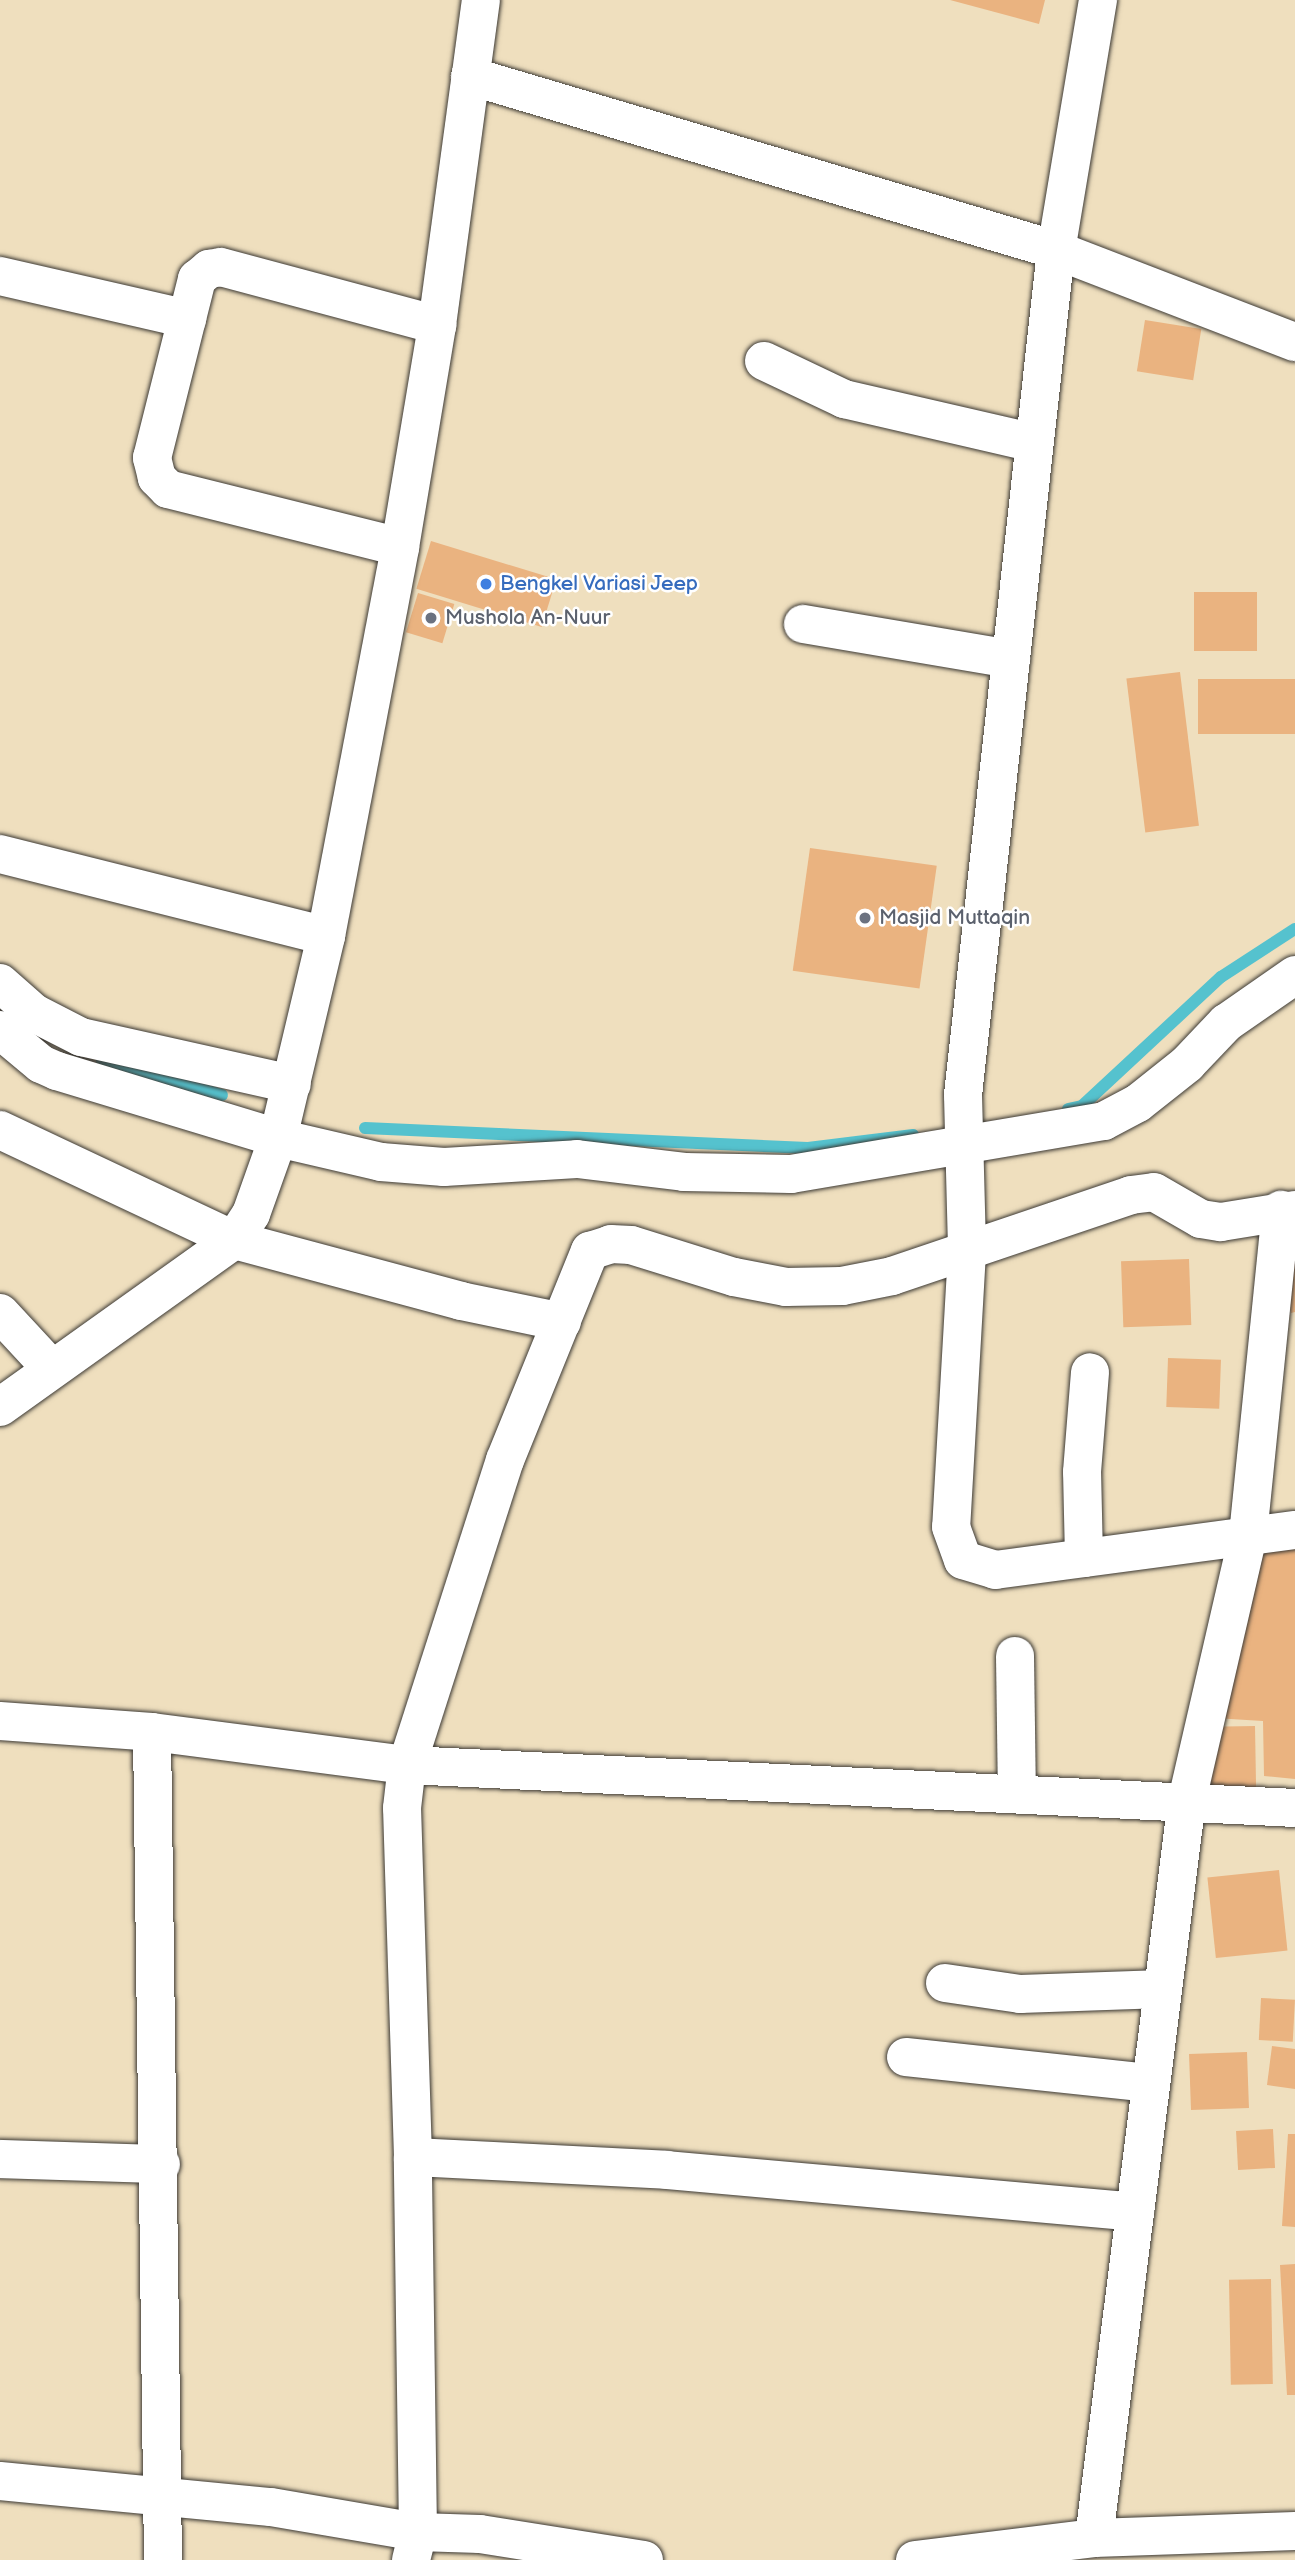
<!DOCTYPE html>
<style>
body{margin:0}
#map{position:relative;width:1295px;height:2560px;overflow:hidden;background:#efdfbe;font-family:"Balsamiq Sans",sans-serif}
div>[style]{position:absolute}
.stream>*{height:12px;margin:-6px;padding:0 6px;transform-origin:6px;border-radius:6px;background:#55c2ce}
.building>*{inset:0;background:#eab380;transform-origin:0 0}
.roads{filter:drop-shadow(0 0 2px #3c3934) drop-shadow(0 0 2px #3c3934)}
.minor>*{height:38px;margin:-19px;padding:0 19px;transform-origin:19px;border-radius:19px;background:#fff}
.dots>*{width:19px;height:19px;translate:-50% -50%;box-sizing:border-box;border:4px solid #fff;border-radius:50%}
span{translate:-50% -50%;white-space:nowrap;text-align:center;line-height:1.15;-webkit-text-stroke:5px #fff;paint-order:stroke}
.shop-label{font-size:21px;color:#366cbe}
.left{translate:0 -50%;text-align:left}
.worship-label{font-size:21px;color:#5b616d}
</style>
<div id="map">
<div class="stream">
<i style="left:102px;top:1060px;width:125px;rotate:16.3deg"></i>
<i style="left:1068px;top:1109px;width:14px;rotate:-12deg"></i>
<i style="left:1082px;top:1106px;width:190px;rotate:-42.9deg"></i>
<i style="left:1221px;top:977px;width:88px;rotate:-33deg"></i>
<i style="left:365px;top:1128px;width:443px;rotate:2.6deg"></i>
<i style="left:808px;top:1148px;width:106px;rotate:-7.1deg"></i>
</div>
<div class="building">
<i style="clip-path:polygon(950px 0,1045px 0,1039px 24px)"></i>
<i style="left:1145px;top:320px;width:57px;height:52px;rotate:9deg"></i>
<i style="left:431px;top:541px;width:131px;height:50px;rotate:17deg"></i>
<i style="left:1194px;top:592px;width:63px;height:59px"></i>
<i style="left:418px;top:593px;width:38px;height:41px;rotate:17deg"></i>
<i style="left:1180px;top:672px;width:155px;height:54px;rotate:83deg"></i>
<i style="left:1295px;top:679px;width:55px;height:97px;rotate:90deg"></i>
<i style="left:810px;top:848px;width:128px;height:124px;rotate:8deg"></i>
<i style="clip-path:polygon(1295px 1238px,1295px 1312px,1291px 1313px,1282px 1240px)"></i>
<i style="left:1189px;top:1259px;width:66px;height:68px;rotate:88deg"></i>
<i style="left:1168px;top:1358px;width:53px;height:49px;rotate:2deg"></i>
<i style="clip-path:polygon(1261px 1537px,1295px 1542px,1295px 1779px,1264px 1776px,1263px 1721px,1214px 1718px)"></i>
<i style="left:1255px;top:1726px;width:61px;height:45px;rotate:89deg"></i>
<i style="left:1279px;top:1870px;width:81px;height:72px;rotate:84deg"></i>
<i style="left:1261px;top:1998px;width:34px;height:42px;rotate:3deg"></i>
<i style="clip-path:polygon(1272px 2046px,1295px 2049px,1295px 2089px,1267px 2085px)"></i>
<i style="left:1247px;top:2052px;width:56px;height:58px;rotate:88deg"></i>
<i style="left:1273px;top:2129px;width:39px;height:37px;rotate:87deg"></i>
<i style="clip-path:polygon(1288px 2134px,1295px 2134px,1295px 2227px,1282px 2226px)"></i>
<i style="clip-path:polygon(1295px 2264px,1295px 2395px,1287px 2395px,1280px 2265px)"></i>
<i style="left:1271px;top:2279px;width:105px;height:42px;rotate:89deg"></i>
</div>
<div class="roads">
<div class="minor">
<i style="left:1098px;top:0;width:254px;rotate:99.5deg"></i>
<i style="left:1056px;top:250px;width:850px;rotate:96.28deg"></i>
<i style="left:963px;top:1095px;width:157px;rotate:88.5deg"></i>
<i style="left:967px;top:1252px;width:275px;rotate:93.3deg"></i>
<i style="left:951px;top:1527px;width:35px;rotate:70deg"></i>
<i style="left:963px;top:1560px;width:34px;rotate:17deg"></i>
<i style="left:995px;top:1570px;width:303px;rotate:-7.6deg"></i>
<i style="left:470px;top:76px;width:611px;rotate:16.54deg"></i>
<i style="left:1056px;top:250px;width:256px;rotate:21.1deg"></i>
<i style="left:0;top:276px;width:192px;rotate:12.9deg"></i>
<i style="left:764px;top:361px;width:89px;rotate:25.4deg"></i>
<i style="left:844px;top:399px;width:195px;rotate:13deg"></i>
<i style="left:400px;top:547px;width:239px;rotate:-166deg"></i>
<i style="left:168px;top:489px;width:16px;rotate:-135deg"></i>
<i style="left:157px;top:478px;width:21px;rotate:-104deg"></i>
<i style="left:152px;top:458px;width:185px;rotate:-75.9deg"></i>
<i style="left:197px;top:279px;width:16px;rotate:-40deg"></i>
<i style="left:209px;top:269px;width:12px;rotate:-9deg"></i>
<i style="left:221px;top:267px;width:224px;rotate:15deg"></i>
<i style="left:803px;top:624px;width:211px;rotate:9.6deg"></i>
<i style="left:0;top:854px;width:336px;rotate:14.1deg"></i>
<i style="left:0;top:983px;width:45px;rotate:41.4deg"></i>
<i style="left:34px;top:1013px;width:53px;rotate:27.1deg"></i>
<i style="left:81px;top:1037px;width:216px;rotate:12.6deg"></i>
<i style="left:0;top:1030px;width:53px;rotate:39.7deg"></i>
<i style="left:41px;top:1064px;width:17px;rotate:24deg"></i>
<i style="left:57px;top:1071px;width:231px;rotate:16.9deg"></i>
<i style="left:278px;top:1138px;width:106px;rotate:13.1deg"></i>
<i style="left:381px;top:1162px;width:63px;rotate:4.5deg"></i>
<i style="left:444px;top:1167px;width:133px;rotate:-3.4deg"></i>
<i style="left:577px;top:1159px;width:108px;rotate:6.9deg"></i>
<i style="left:684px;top:1172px;width:107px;rotate:1.1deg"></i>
<i style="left:791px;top:1174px;width:317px;rotate:-9.6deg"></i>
<i style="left:1104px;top:1121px;width:38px;rotate:-28deg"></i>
<i style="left:1138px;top:1103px;width:63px;rotate:-38.5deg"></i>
<i style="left:1187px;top:1064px;width:57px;rotate:-46.4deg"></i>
<i style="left:1226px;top:1023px;width:84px;rotate:-34.8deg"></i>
<i style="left:0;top:1130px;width:259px;rotate:25.2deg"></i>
<i style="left:234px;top:1240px;width:235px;rotate:15deg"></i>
<i style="left:461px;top:1301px;width:103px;rotate:11.7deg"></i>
<i style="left:0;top:1313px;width:75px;rotate:47.2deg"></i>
<i style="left:0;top:1407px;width:287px;rotate:-35.5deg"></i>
<i style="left:234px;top:1240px;width:31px;rotate:-57deg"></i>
<i style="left:251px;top:1214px;width:81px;rotate:-70.4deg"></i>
<i style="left:278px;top:1138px;width:208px;rotate:-76.6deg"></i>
<i style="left:326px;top:936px;width:396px;rotate:-79.2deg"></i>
<i style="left:400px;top:547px;width:225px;rotate:-80.5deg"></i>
<i style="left:437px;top:325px;width:328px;rotate:-82.3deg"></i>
<i style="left:1084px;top:1558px;width:86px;rotate:-91.3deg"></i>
<i style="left:1082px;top:1472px;width:100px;rotate:-85.4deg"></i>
<i style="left:1015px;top:1656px;width:136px;rotate:89.2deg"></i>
<i style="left:0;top:1721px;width:152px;rotate:4.1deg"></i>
<i style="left:152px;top:1732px;width:257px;rotate:7.4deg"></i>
<i style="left:407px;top:1765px;width:889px;rotate:2.77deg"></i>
<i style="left:152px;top:1732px;width:828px;rotate:89.24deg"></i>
<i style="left:945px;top:1983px;width:76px;rotate:8.3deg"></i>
<i style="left:1020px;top:1994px;width:143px;rotate:-2deg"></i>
<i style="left:906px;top:2057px;width:246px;rotate:6.1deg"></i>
<i style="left:413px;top:2157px;width:254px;rotate:2.9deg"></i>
<i style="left:667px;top:2170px;width:470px;rotate:5.1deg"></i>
<i style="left:0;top:2159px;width:161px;rotate:1.8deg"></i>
<i style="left:0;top:2481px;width:272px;rotate:5.5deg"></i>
<i style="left:271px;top:2507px;width:149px;rotate:9.7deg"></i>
<i style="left:418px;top:2532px;width:62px;rotate:1.8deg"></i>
<i style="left:480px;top:2534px;width:166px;rotate:9deg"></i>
<i style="left:1094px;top:2538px;width:744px;rotate:-82.82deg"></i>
<i style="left:1187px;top:1800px;width:272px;rotate:-77deg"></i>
<i style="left:1248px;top:1535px;width:327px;rotate:-84.2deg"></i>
<i style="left:411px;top:2560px;width:29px;rotate:-76deg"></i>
<i style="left:418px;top:2532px;width:375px;rotate:-90.8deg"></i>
<i style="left:413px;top:2157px;width:349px;rotate:-91.8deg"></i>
<i style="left:402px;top:1808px;width:43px;rotate:-83.4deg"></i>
<i style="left:407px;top:1765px;width:320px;rotate:-72.2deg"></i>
<i style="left:505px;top:1460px;width:226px;rotate:-67.9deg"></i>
<i style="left:590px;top:1251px;width:22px;rotate:-18deg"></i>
<i style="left:611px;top:1244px;width:20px;rotate:3deg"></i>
<i style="left:631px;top:1245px;width:108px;rotate:17.3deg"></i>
<i style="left:734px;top:1277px;width:53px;rotate:10.9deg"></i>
<i style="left:786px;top:1287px;width:56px;rotate:-1deg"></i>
<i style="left:842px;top:1286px;width:51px;rotate:-11.3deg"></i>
<i style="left:892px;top:1276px;width:252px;rotate:-18.7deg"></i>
<i style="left:1131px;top:1195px;width:23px;rotate:-7deg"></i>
<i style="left:1154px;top:1192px;width:54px;rotate:29.9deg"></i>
<i style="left:1201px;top:1219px;width:20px;rotate:9deg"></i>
<i style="left:1221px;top:1222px;width:75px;rotate:-9.2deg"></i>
<i style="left:915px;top:2560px;width:180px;rotate:-7deg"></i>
<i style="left:1094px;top:2538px;width:201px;rotate:-2deg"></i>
</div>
</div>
<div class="dots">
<i style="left:486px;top:584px;background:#3f7fe0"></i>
<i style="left:431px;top:618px;background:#6b7280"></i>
<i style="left:865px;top:918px;background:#6b7280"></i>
</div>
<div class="shop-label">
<span class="left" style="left:500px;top:584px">Bengkel Variasi Jeep</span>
</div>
<div class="worship-label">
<span class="left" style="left:445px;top:618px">Mushola An-Nuur</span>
<span class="left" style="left:879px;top:918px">Masjid Muttaqin</span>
</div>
</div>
